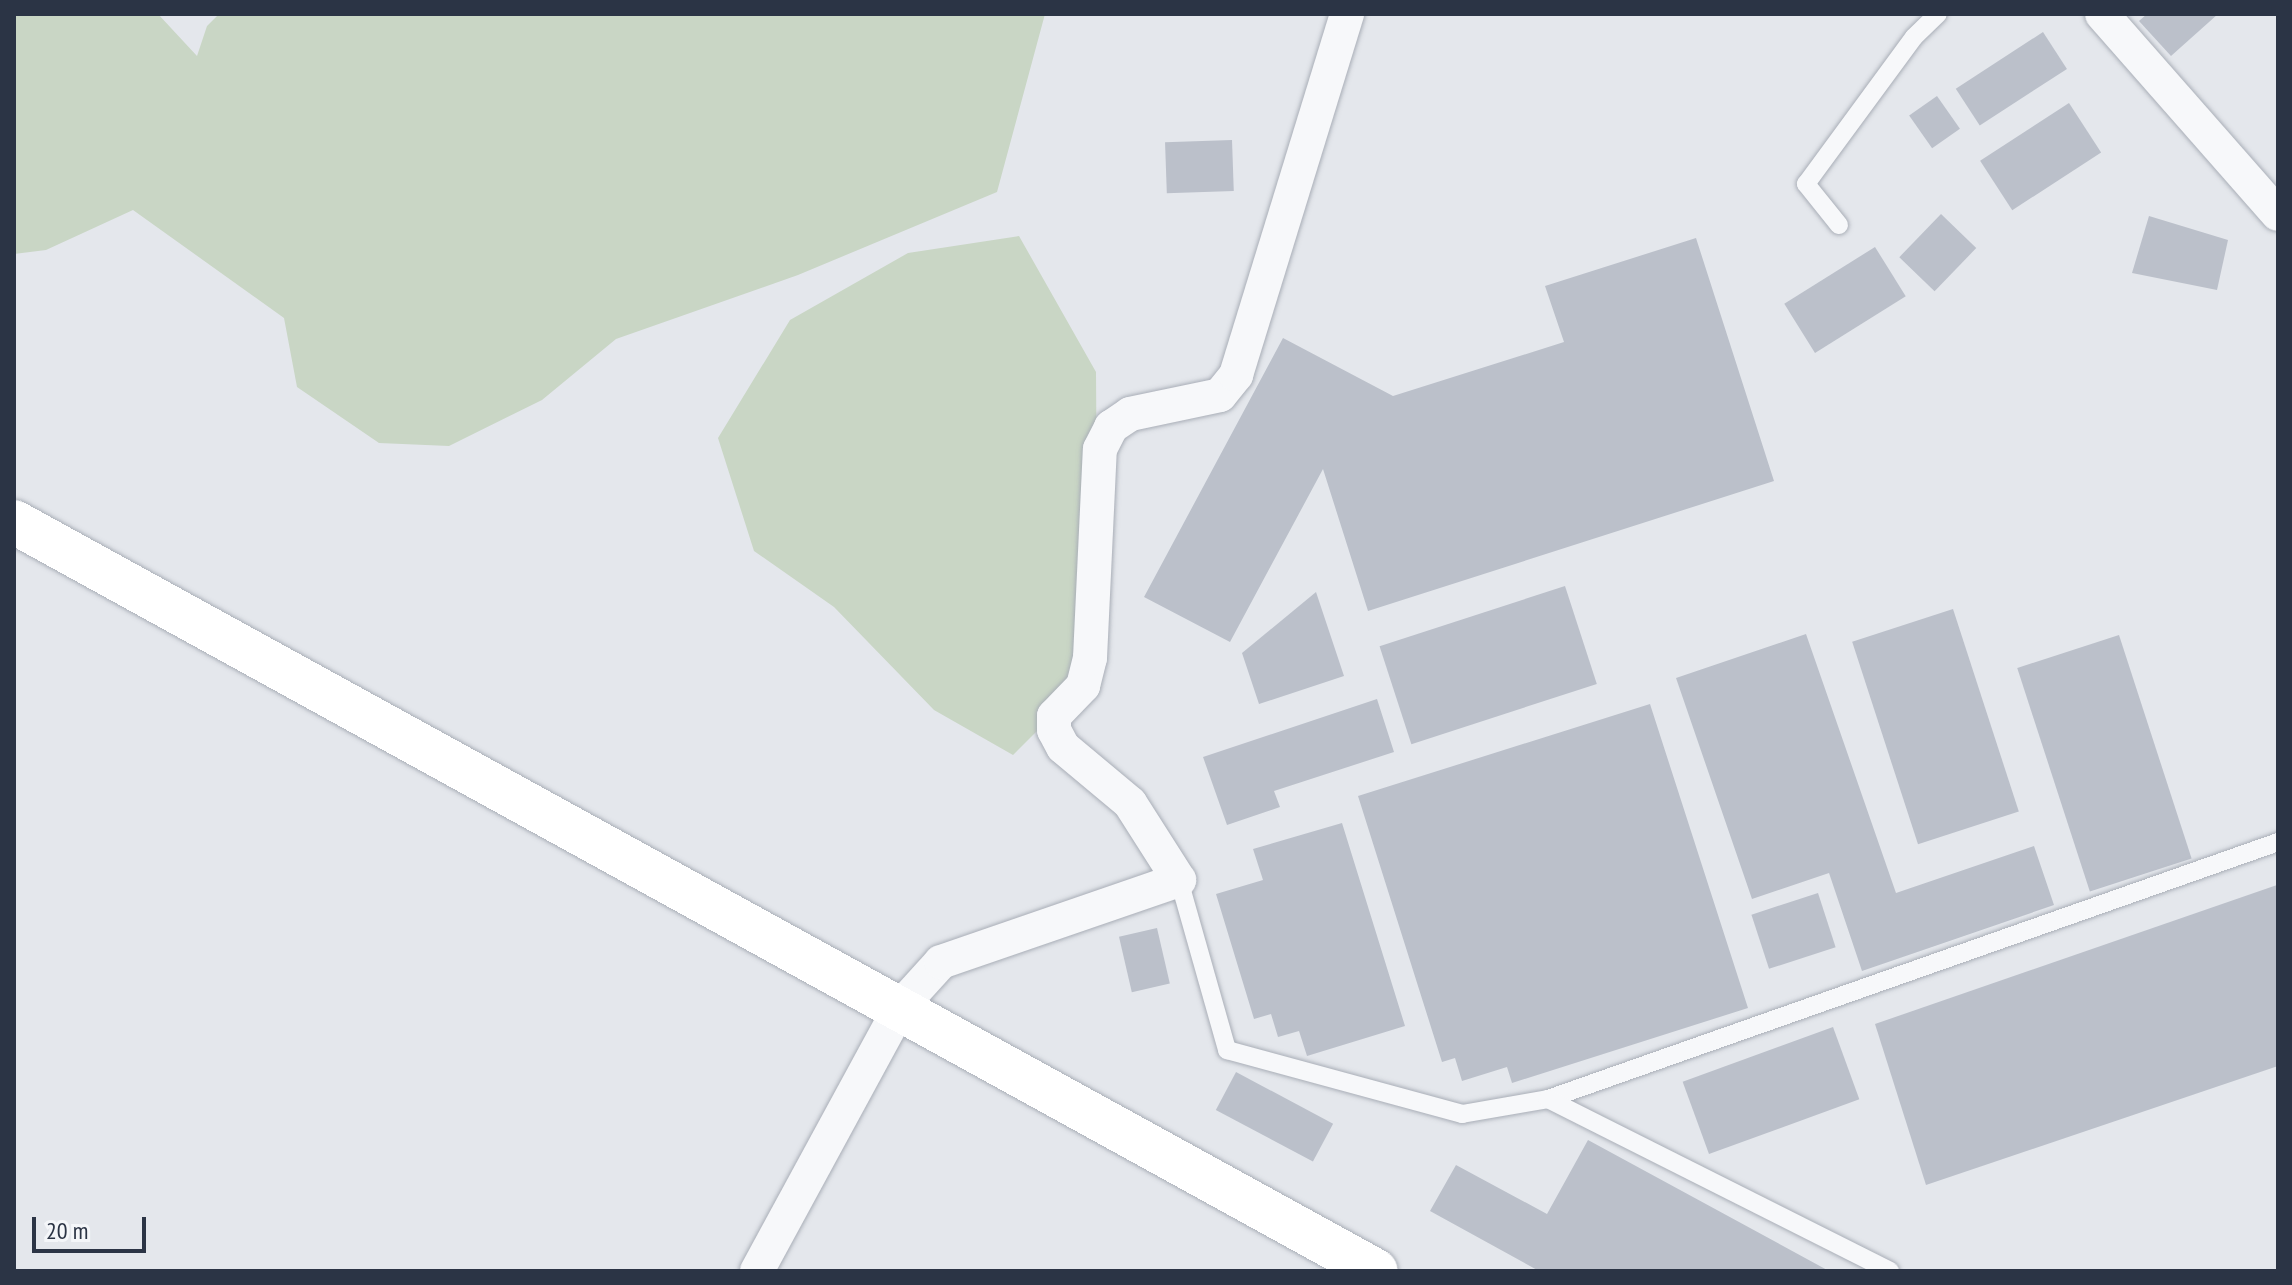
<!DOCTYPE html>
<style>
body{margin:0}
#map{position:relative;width:2292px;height:1285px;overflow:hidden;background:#e4e7ec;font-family:"PT Sans Narrow",sans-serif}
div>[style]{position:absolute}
.green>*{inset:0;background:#c9d6c5}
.building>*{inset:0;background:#bbc0ca;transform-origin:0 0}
.roads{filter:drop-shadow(0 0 2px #a9aeb7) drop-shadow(0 0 2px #a9aeb7)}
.lane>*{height:18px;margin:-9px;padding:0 9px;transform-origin:9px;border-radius:9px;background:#f7f8fa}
.street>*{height:34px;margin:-17px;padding:0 17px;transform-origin:17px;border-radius:17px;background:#f7f8fa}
.secondary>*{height:44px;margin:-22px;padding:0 22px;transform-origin:22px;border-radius:22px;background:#fff}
span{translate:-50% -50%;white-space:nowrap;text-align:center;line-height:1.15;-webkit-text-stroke:6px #f4f6f9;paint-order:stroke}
.frame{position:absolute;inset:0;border:16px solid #2b3445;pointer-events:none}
.scale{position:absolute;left:32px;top:1217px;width:114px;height:36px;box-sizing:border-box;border:4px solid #2b3445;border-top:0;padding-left:10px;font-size:24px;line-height:28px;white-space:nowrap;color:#2b3445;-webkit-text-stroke:6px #f4f6f9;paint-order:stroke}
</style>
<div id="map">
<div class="green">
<i style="clip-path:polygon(14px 14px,158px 14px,197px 56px,207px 26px,219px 14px,1045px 14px,997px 192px,798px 275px,616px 339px,542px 400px,449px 446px,379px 443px,297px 387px,284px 318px,133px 210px,46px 250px,14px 254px)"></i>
<i style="clip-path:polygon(1019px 236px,1096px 372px,1097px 515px,1065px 703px,1013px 755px,934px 710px,834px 607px,754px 551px,718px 438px,790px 320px,908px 253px)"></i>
</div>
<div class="building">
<i style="clip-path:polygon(2147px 14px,2218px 14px,2171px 56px,2139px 21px)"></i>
<i style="left:2043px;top:32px;width:44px;height:104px;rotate:57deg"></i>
<i style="left:1937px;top:96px;width:40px;height:34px;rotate:55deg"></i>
<i style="left:2069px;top:103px;width:59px;height:106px;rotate:57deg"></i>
<i style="left:1232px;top:140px;width:51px;height:67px;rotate:88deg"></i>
<i style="left:1941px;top:214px;width:49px;height:60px;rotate:44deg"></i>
<i style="clip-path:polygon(2149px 216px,2228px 240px,2217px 290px,2132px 273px)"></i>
<i style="clip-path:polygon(1696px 238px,1774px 481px,1368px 611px,1323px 469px,1230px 642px,1144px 597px,1283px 338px,1393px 396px,1564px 342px,1545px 286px)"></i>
<i style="left:1875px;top:247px;width:58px;height:107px;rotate:58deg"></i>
<i style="left:1565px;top:586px;width:103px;height:195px;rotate:72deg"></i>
<i style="clip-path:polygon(1316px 592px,1344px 676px,1259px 704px,1242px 653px)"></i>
<i style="left:1953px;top:609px;width:213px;height:106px;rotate:72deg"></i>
<i style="clip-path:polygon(1806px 634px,1896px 893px,2034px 846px,2054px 905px,1862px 971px,1829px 873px,1752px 899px,1676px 678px)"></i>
<i style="left:2119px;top:635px;width:235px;height:107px;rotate:72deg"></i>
<i style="clip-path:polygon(1377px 699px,1394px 752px,1274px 791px,1280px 807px,1227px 825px,1203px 757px)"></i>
<i style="clip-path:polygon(1650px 704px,1748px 1008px,1512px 1083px,1507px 1067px,1462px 1081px,1455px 1058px,1442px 1062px,1358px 796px)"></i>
<i style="clip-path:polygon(1342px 823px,1405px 1026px,1307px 1056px,1299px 1031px,1278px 1037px,1271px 1014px,1254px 1019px,1216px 894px,1263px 880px,1253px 849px)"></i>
<i style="clip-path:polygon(2277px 885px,2278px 1066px,1926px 1185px,1875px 1024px)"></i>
<i style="left:1818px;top:893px;width:57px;height:70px;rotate:72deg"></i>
<i style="left:1157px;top:928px;width:57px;height:39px;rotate:77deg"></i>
<i style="left:1833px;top:1027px;width:77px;height:160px;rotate:70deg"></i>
<i style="left:1236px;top:1072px;width:110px;height:43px;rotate:28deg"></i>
<i style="clip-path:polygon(1588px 1140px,1829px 1271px,1539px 1271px,1430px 1211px,1456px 1165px,1547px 1214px)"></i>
</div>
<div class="roads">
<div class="lane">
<i style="left:1839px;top:225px;width:53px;rotate:-128.8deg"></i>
<i style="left:1806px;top:184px;width:182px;rotate:-53.7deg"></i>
<i style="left:1914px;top:37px;width:33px;rotate:-44deg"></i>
<i style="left:1179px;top:880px;width:177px;rotate:74.2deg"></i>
<i style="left:1227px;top:1050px;width:244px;rotate:15.2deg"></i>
<i style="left:1462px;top:1114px;width:87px;rotate:-9.9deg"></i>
<i style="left:1548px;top:1099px;width:774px;rotate:-19.39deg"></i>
<i style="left:1548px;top:1099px;width:383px;rotate:26.7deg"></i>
</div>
<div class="street">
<i style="left:2102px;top:14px;width:266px;rotate:48.7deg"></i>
<i style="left:757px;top:1271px;width:302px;rotate:-61.5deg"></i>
<i style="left:901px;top:1006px;width:59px;rotate:-47.7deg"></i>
<i style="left:941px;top:962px;width:252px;rotate:-19deg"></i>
<i style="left:1179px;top:880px;width:91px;rotate:-122.5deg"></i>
<i style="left:1130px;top:803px;width:87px;rotate:-140.1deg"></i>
<i style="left:1063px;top:747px;width:19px;rotate:-118deg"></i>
<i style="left:1054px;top:730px;width:14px;rotate:-90deg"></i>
<i style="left:1054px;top:716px;width:42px;rotate:-46deg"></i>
<i style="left:1083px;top:686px;width:29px;rotate:-76deg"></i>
<i style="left:1090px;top:658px;width:209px;rotate:-87.3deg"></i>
<i style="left:1100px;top:449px;width:25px;rotate:-63deg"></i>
<i style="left:1111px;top:427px;width:23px;rotate:-34deg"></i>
<i style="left:1130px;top:414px;width:92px;rotate:-11.9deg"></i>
<i style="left:1220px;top:395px;width:26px;rotate:-51deg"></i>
<i style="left:1236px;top:375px;width:378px;rotate:-72.9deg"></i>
</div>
<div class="secondary">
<i style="left:14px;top:522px;width:1554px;rotate:28.81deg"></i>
</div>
</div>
<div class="frame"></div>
<div class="scale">20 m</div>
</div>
